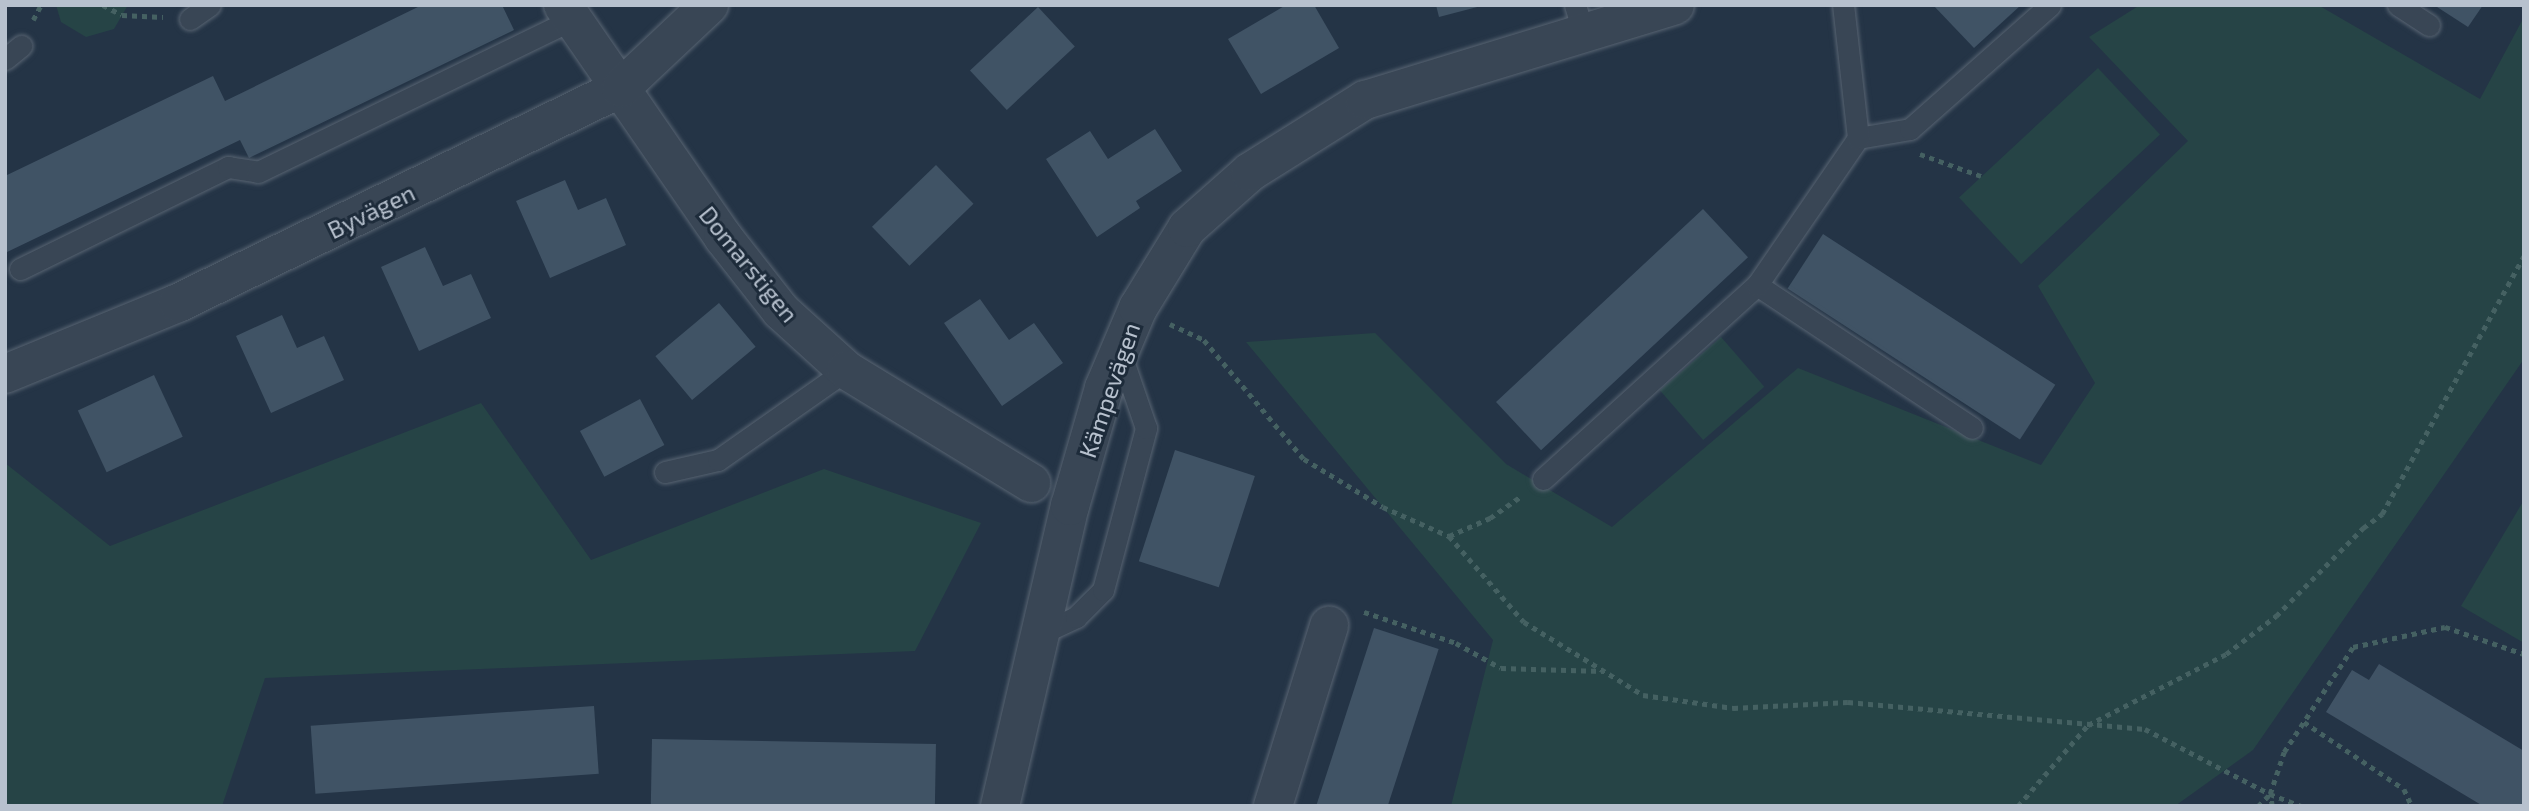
<!DOCTYPE html>
<meta charset="utf-8">
<style>
body{margin:0}
#map{position:relative;width:2529px;height:811px;overflow:hidden;background:#243446;font-family:"Exo 2",sans-serif}
div>[style]{position:absolute}
.green>*{inset:0;background:#264446;transform-origin:0 0}
.building>*{inset:0;background:#405365;transform-origin:0 0}
.path>*{height:4.5px;margin-top:-2.25px;transform-origin:0;background:repeating-linear-gradient(90deg,#456162 0 5px,transparent 0 10px)}
.roads{filter:drop-shadow(0 0 2px #586472) drop-shadow(0 0 2px #586472)}
.lane>*{height:21px;margin:-10.5px;padding:0 10.5px;transform-origin:10.5px;border-radius:10.5px;background:#394655}
.street>*{height:38px;margin:-19px;padding:0 19px;transform-origin:19px;border-radius:19px;background:#394655}
span{translate:-50% -50%;white-space:nowrap;text-align:center;line-height:1.15;-webkit-text-stroke:6px #1d2b3a;paint-order:stroke}
.street-label{font-size:24px;color:#b7c1ce}
.frame{position:absolute;inset:0;border:7px solid #b7c1ce;pointer-events:none}
</style>
<div id="map">
<div class="green">
<i style="clip-path:polygon(56px 5px,128px 5px,114px 29px,86px 37px,61px 22px)"></i>
<i style="clip-path:polygon(2140px 5px,2318px 5px,2480px 99px,2524px 17px,2524px 359px,2253px 750px,2175px 806px,1451px 806px,1493px 640px,1246px 342px,1375px 333px,1506px 464px,1612px 527px,1798px 368px,2041px 465px,2095px 383px,2038px 286px,2188px 141px,2089px 37px)"></i>
<i style="left:2098px;top:68px;width:91px;height:190px;rotate:47deg"></i>
<i style="left:1721px;top:337px;width:66px;height:81px;rotate:49deg"></i>
<i style="clip-path:polygon(481px 403px,591px 560px,824px 469px,981px 523px,915px 651px,265px 678px,222px 806px,5px 806px,5px 463px,110px 546px)"></i>
<i style="clip-path:polygon(2524px 500px,2524px 643px,2461px 606px)"></i>
</div>
<div class="building">
<i style="clip-path:polygon(422px 5px,502px 5px,514px 30px,249px 158px,240px 140px,5px 253px,5px 176px,213px 76px,225px 101px)"></i>
<i style="clip-path:polygon(1286px 5px,1314px 5px,1339px 48px,1261px 94px,1228px 39px)"></i>
<i style="clip-path:polygon(1436px 5px,1481px 5px,1481px 6px,1439px 17px)"></i>
<i style="clip-path:polygon(1933px 5px,2021px 5px,1974px 48px)"></i>
<i style="clip-path:polygon(2434px 5px,2483px 5px,2468px 27px)"></i>
<i style="left:1038px;top:7px;width:54px;height:93px;rotate:47deg"></i>
<i style="clip-path:polygon(1155px 129px,1182px 171px,1136px 201px,1140px 208px,1097px 237px,1046px 159px,1090px 131px,1108px 159px)"></i>
<i style="left:936px;top:165px;width:54px;height:89px;rotate:46deg"></i>
<i style="clip-path:polygon(565px 180px,578px 210px,606px 198px,626px 245px,550px 278px,516px 201px)"></i>
<i style="left:1703px;top:209px;width:66px;height:283px;rotate:47deg"></i>
<i style="left:1823px;top:234px;width:277px;height:65px;rotate:33deg"></i>
<i style="clip-path:polygon(425px 247px,443px 286px,471px 274px,491px 318px,419px 351px,381px 267px)"></i>
<i style="clip-path:polygon(980px 299px,1009px 340px,1034px 323px,1063px 363px,1002px 406px,944px 323px)"></i>
<i style="left:719px;top:303px;width:57px;height:83px;rotate:50deg"></i>
<i style="clip-path:polygon(282px 315px,297px 348px,324px 336px,344px 380px,271px 413px,236px 336px)"></i>
<i style="left:154px;top:375px;width:68px;height:84px;rotate:65deg"></i>
<i style="left:640px;top:399px;width:52px;height:68px;rotate:62deg"></i>
<i style="left:1175px;top:450px;width:84px;height:117px;rotate:18deg"></i>
<i style="left:1374px;top:628px;width:68px;height:187px;rotate:18deg"></i>
<i style="clip-path:polygon(2379px 664px,2524px 751px,2524px 806px,2483px 806px,2326px 712px,2352px 670px,2369px 680px)"></i>
<i style="left:594px;top:706px;width:68px;height:284px;rotate:86deg"></i>
<i style="left:652px;top:739px;width:284px;height:67px;rotate:1deg"></i>
</div>
<div class="path">
<i style="left:103px;top:5px;width:21px;rotate:28deg"></i>
<i style="left:122px;top:15px;width:41px;rotate:2.8deg"></i>
<i style="left:33px;top:20px;width:17px;rotate:-62deg"></i>
<i style="left:1920px;top:154px;width:65px;rotate:19.8deg"></i>
<i style="left:1170px;top:324px;width:38px;rotate:25deg"></i>
<i style="left:1204px;top:340px;width:155px;rotate:50deg"></i>
<i style="left:1304px;top:459px;width:92px;rotate:31.3deg"></i>
<i style="left:1383px;top:507px;width:72px;rotate:23.7deg"></i>
<i style="left:1449px;top:536px;width:114px;rotate:48.9deg"></i>
<i style="left:1524px;top:622px;width:140px;rotate:31.5deg"></i>
<i style="left:1643px;top:695px;width:91px;rotate:8.2deg"></i>
<i style="left:1733px;top:708px;width:115px;rotate:-3deg"></i>
<i style="left:1848px;top:702px;width:298px;rotate:5.2deg"></i>
<i style="left:2145px;top:729px;width:141px;rotate:27.5deg"></i>
<i style="left:2270px;top:794px;width:33px;rotate:21deg"></i>
<i style="left:1449px;top:536px;width:45px;rotate:-23.7deg"></i>
<i style="left:1490px;top:518px;width:38px;rotate:-35deg"></i>
<i style="left:1364px;top:612px;width:97px;rotate:18.6deg"></i>
<i style="left:1456px;top:643px;width:51px;rotate:29.1deg"></i>
<i style="left:1501px;top:668px;width:102px;rotate:1.7deg"></i>
<i style="left:2304px;top:722px;width:120px;rotate:33.8deg"></i>
<i style="left:2404px;top:789px;width:19px;rotate:65deg"></i>
<i style="left:2018px;top:806px;width:107px;rotate:-49.2deg"></i>
<i style="left:2088px;top:725px;width:155px;rotate:-27.2deg"></i>
<i style="left:2226px;top:654px;width:63px;rotate:-37.2deg"></i>
<i style="left:2276px;top:616px;width:124px;rotate:-45.3deg"></i>
<i style="left:2363px;top:528px;width:24px;rotate:-36deg"></i>
<i style="left:2382px;top:514px;width:294px;rotate:-61.2deg"></i>
<i style="left:2258px;top:806px;width:17px;rotate:-45deg"></i>
<i style="left:2272px;top:806px;width:12px;rotate:-99deg"></i>
<i style="left:2270px;top:794px;width:44px;rotate:-71.6deg"></i>
<i style="left:2284px;top:752px;width:126px;rotate:-56.7deg"></i>
<i style="left:2353px;top:647px;width:94px;rotate:-12.3deg"></i>
<i style="left:2445px;top:627px;width:83px;rotate:18.9deg"></i>
</div>
<div class="roads">
<div class="lane">
<i style="left:1575px;top:5px;width:27px;rotate:73deg"></i>
<i style="left:2398px;top:5px;width:37px;rotate:33deg"></i>
<i style="left:190px;top:19px;width:24px;rotate:-35deg"></i>
<i style="left:5px;top:59px;width:21px;rotate:-39deg"></i>
<i style="left:1858px;top:138px;width:53px;rotate:-9.8deg"></i>
<i style="left:1910px;top:129px;width:187px;rotate:-41.5deg"></i>
<i style="left:20px;top:269px;width:232px;rotate:-26.1deg"></i>
<i style="left:228px;top:167px;width:30px;rotate:9deg"></i>
<i style="left:258px;top:172px;width:350px;rotate:-25.9deg"></i>
<i style="left:1757px;top:285px;width:258px;rotate:33.6deg"></i>
<i style="left:665px;top:472px;width:54px;rotate:-12.8deg"></i>
<i style="left:718px;top:460px;width:156px;rotate:-35.1deg"></i>
<i style="left:1543px;top:479px;width:289px;rotate:-42.2deg"></i>
<i style="left:1757px;top:285px;width:178px;rotate:-55.5deg"></i>
<i style="left:1858px;top:138px;width:134px;rotate:-96.4deg"></i>
<i style="left:1042px;top:633px;width:38px;rotate:-25deg"></i>
<i style="left:1076px;top:617px;width:38px;rotate:-45deg"></i>
<i style="left:1103px;top:590px;width:168px;rotate:-75.1deg"></i>
<i style="left:1146px;top:428px;width:80px;rotate:-108.9deg"></i>
</div>
<div class="street">
<i style="left:563px;top:5px;width:282px;rotate:55.4deg"></i>
<i style="left:723px;top:237px;width:94px;rotate:51.9deg"></i>
<i style="left:781px;top:311px;width:88px;rotate:42.2deg"></i>
<i style="left:846px;top:370px;width:217px;rotate:31.4deg"></i>
<i style="left:5px;top:374px;width:187px;rotate:-22.3deg"></i>
<i style="left:178px;top:303px;width:492px;rotate:-25.9deg"></i>
<i style="left:621px;top:88px;width:121px;rotate:-43.3deg"></i>
<i style="left:1000px;top:806px;width:308px;rotate:-76.9deg"></i>
<i style="left:1070px;top:506px;width:123px;rotate:-73.9deg"></i>
<i style="left:1104px;top:388px;width:87px;rotate:-67deg"></i>
<i style="left:1138px;top:308px;width:94px;rotate:-58.5deg"></i>
<i style="left:1187px;top:228px;width:84px;rotate:-41.6deg"></i>
<i style="left:1250px;top:172px;width:136px;rotate:-32.1deg"></i>
<i style="left:1365px;top:100px;width:324px;rotate:-17deg"></i>
<i style="left:1273px;top:806px;width:189px;rotate:-72.7deg"></i>
</div>
</div>
<div class="street-label">
<span style="left:371px;top:211px;rotate:-26deg">Byvägen</span>
<span style="left:749px;top:264px;rotate:51deg">Domarstigen</span>
<span style="left:1109px;top:390px;rotate:-71deg">Kämpevägen</span>
</div>
<div class="frame"></div>
</div>
